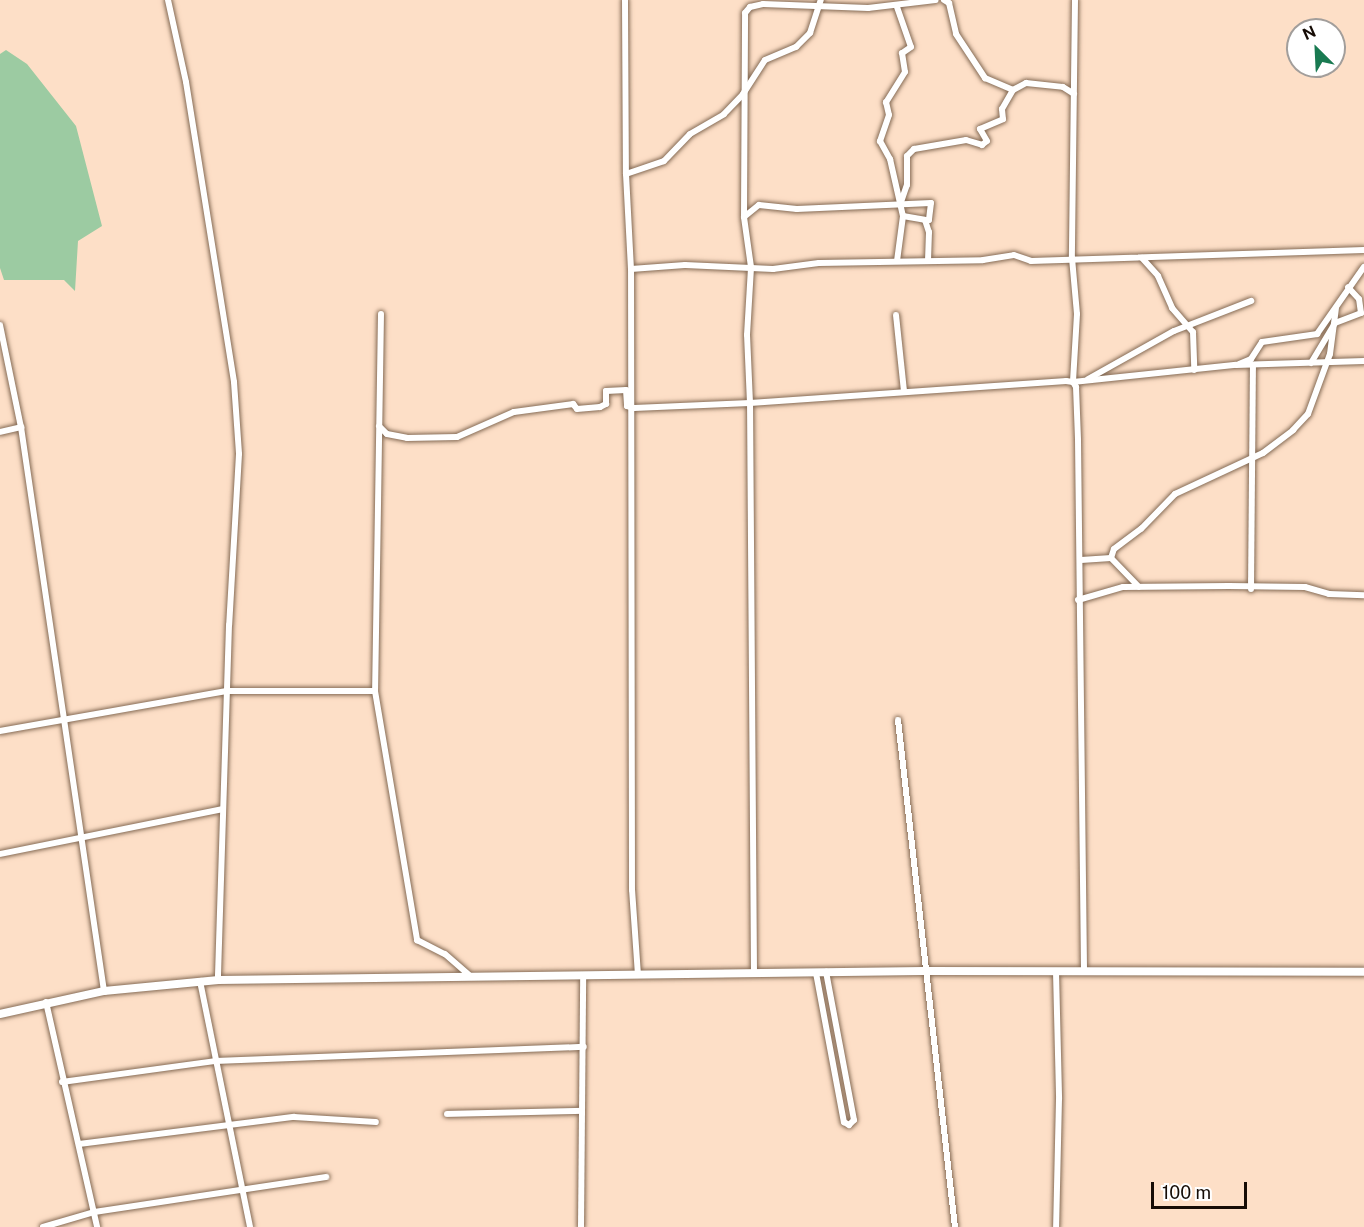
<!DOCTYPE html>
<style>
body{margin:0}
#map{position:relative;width:1364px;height:1227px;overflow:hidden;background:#fddfc7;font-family:"Public Sans",sans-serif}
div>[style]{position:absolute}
.green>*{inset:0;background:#9ccba2}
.roads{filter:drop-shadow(0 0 2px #856b55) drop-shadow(0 0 2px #856b55)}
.street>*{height:6px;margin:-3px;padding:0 3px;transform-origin:3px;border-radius:3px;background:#fff}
.secondary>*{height:8px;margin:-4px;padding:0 4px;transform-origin:4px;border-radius:4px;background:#fff}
span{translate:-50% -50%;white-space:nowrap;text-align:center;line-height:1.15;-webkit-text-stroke:5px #fff;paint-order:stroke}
.north{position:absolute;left:1286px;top:18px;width:60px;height:60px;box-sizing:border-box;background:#fff;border:2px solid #a29e9b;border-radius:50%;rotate:336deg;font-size:16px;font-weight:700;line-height:24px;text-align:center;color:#160c05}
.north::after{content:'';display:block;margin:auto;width:21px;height:27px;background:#197a51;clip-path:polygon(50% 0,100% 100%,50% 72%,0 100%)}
.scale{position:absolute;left:1151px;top:1182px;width:96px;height:27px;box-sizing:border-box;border:3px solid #160c05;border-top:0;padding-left:8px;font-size:18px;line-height:21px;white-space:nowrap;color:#160c05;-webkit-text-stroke:4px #fff;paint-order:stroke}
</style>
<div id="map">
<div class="green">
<i style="clip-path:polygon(6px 50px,27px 64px,76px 126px,102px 226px,78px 241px,75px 291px,64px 280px,4px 280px,0 268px,0 54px)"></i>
</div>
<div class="roads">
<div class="street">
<i style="left:168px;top:0;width:84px;rotate:77.6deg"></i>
<i style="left:186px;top:82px;width:304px;rotate:80.9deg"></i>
<i style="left:234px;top:382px;width:72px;rotate:86deg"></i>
<i style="left:239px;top:454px;width:171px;rotate:93.3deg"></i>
<i style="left:229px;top:625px;width:355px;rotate:91.8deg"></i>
<i style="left:625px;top:0;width:174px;rotate:89.7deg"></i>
<i style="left:626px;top:174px;width:95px;rotate:87deg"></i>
<i style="left:944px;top:0;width:6px;rotate:31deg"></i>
<i style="left:949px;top:3px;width:32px;rotate:77deg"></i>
<i style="left:956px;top:34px;width:53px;rotate:56.6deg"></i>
<i style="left:985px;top:78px;width:30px;rotate:23deg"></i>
<i style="left:1075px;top:0;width:258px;rotate:90.7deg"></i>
<i style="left:1072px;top:258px;width:56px;rotate:84.9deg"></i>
<i style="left:1077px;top:314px;width:68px;rotate:93.4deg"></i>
<i style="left:1073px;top:382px;width:164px;rotate:-6deg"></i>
<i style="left:1236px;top:365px;width:128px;rotate:-1.8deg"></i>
<i style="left:897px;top:7px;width:42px;rotate:70.7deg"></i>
<i style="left:911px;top:47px;width:11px;rotate:146deg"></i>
<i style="left:902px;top:53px;width:19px;rotate:81deg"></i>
<i style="left:905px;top:72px;width:36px;rotate:122deg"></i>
<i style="left:886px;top:102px;width:13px;rotate:77deg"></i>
<i style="left:889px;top:115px;width:28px;rotate:109deg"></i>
<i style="left:880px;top:141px;width:21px;rotate:61deg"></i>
<i style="left:890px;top:159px;width:58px;rotate:77.2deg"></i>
<i style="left:903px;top:216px;width:45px;rotate:97.6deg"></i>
<i style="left:626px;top:174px;width:40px;rotate:-18.9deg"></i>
<i style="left:664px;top:161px;width:37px;rotate:-46deg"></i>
<i style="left:690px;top:134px;width:39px;rotate:-30deg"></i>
<i style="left:724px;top:114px;width:28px;rotate:-46deg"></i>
<i style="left:743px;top:94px;width:40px;rotate:-57.1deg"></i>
<i style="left:765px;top:60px;width:34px;rotate:-23deg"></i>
<i style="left:796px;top:47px;width:20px;rotate:-45deg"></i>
<i style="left:810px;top:33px;width:35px;rotate:-72deg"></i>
<i style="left:901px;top:202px;width:18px;rotate:-71deg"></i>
<i style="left:907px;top:185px;width:29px;rotate:-90deg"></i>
<i style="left:907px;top:156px;width:10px;rotate:-45deg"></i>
<i style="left:914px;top:149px;width:53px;rotate:-9.8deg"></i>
<i style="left:966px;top:140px;width:17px;rotate:17deg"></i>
<i style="left:982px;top:145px;width:6px;rotate:-39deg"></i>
<i style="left:987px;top:141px;width:14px;rotate:-120deg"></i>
<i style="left:980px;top:129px;width:25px;rotate:-23deg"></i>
<i style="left:1003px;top:119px;width:10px;rotate:-96deg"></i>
<i style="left:1002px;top:109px;width:22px;rotate:-60deg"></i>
<i style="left:1013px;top:90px;width:15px;rotate:-28deg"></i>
<i style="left:1026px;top:83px;width:37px;rotate:6deg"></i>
<i style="left:1063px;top:87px;width:13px;rotate:32deg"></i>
<i style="left:903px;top:216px;width:22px;rotate:10deg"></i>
<i style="left:744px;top:217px;width:19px;rotate:-39deg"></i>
<i style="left:759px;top:205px;width:38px;rotate:6deg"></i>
<i style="left:797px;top:209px;width:134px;rotate:-2.6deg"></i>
<i style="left:931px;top:203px;width:17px;rotate:97deg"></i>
<i style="left:929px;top:220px;width:4px;rotate:180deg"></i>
<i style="left:925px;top:220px;width:13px;rotate:72deg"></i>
<i style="left:929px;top:232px;width:29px;rotate:92deg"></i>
<i style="left:1142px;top:258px;width:24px;rotate:48deg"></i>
<i style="left:1158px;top:276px;width:35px;rotate:66deg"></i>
<i style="left:1172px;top:308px;width:32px;rotate:49deg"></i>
<i style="left:1193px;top:332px;width:38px;rotate:88deg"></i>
<i style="left:381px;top:314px;width:377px;rotate:90.9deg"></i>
<i style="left:375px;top:691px;width:253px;rotate:80.4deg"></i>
<i style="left:417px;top:940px;width:31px;rotate:27deg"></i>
<i style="left:445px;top:954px;width:32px;rotate:41deg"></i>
<i style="left:896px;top:315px;width:76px;rotate:84deg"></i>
<i style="left:0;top:325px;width:104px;rotate:78.4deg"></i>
<i style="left:21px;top:427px;width:570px;rotate:81.63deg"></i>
<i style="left:1311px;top:363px;width:47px;rotate:-59deg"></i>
<i style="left:1335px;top:323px;width:28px;rotate:-21deg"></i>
<i style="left:1361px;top:313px;width:14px;rotate:-98deg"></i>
<i style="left:1359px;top:299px;width:16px;rotate:-133deg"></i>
<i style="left:1239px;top:364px;width:13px;rotate:-23deg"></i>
<i style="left:1251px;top:359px;width:20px;rotate:-57deg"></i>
<i style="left:1262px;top:342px;width:56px;rotate:-8.3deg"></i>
<i style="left:1317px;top:334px;width:82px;rotate:-55deg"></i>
<i style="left:1088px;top:379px;width:98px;rotate:-29.2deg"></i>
<i style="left:1174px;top:331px;width:83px;rotate:-21.3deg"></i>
<i style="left:379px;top:426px;width:11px;rotate:45deg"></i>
<i style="left:387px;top:434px;width:20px;rotate:11deg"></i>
<i style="left:407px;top:438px;width:50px;rotate:-1.1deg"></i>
<i style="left:457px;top:437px;width:62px;rotate:-23.7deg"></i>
<i style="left:514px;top:412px;width:60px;rotate:-7.7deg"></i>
<i style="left:573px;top:404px;width:6px;rotate:51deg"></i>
<i style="left:577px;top:409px;width:23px;rotate:-5deg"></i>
<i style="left:600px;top:407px;width:7px;rotate:-27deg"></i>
<i style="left:606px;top:404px;width:13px;rotate:-90deg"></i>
<i style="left:606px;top:391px;width:20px;rotate:-3deg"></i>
<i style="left:626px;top:390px;width:16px;rotate:86deg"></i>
<i style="left:627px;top:406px;width:7px;rotate:16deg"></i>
<i style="left:634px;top:408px;width:116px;rotate:-2.5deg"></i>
<i style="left:750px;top:403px;width:68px;rotate:-92.5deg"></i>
<i style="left:747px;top:335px;width:68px;rotate:-86.6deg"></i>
<i style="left:751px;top:267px;width:50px;rotate:-98deg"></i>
<i style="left:744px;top:217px;width:204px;rotate:-89.7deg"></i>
<i style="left:745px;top:13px;width:8px;rotate:-50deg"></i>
<i style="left:750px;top:7px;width:13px;rotate:-13deg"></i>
<i style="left:763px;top:4px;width:105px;rotate:2.2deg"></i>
<i style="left:868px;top:8px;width:68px;rotate:-6.7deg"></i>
<i style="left:0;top:432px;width:22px;rotate:-13deg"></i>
<i style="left:1111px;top:558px;width:40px;rotate:46deg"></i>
<i style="left:1081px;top:560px;width:30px;rotate:-4deg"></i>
<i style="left:1111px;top:558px;width:9px;rotate:-72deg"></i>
<i style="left:1114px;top:549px;width:34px;rotate:-37deg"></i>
<i style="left:1141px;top:529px;width:49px;rotate:-45.8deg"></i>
<i style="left:1175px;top:494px;width:97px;rotate:-25deg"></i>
<i style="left:1263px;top:453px;width:38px;rotate:-37deg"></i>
<i style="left:1293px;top:430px;width:22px;rotate:-47deg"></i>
<i style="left:1308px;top:414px;width:64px;rotate:-69.9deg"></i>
<i style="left:1330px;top:354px;width:46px;rotate:-82.6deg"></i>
<i style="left:1251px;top:589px;width:224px;rotate:-89.5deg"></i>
<i style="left:1078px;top:600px;width:47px;rotate:-16.1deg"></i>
<i style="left:1123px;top:587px;width:106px;rotate:-0.5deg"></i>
<i style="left:1229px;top:586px;width:76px;rotate:0.8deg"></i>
<i style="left:1305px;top:587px;width:25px;rotate:16deg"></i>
<i style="left:1329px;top:594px;width:35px;rotate:2deg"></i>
<i style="left:898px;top:720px;width:510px;rotate:83.59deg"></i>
<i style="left:0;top:731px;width:230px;rotate:-10deg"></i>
<i style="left:227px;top:691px;width:148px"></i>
<i style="left:0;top:854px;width:227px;rotate:-11.4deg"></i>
<i style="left:754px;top:972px;width:569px;rotate:-90.4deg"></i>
<i style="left:750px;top:403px;width:317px;rotate:-4deg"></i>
<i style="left:1066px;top:381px;width:7px;rotate:8deg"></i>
<i style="left:1073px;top:382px;width:6px;rotate:59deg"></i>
<i style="left:1076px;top:387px;width:53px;rotate:87.8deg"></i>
<i style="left:1078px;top:440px;width:532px;rotate:89.35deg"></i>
<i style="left:1056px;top:972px;width:127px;rotate:88.6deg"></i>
<i style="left:1059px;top:1099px;width:128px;rotate:91.3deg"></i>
<i style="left:816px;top:973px;width:152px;rotate:79.4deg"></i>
<i style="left:844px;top:1122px;width:6px;rotate:31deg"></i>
<i style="left:849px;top:1125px;width:7px;rotate:-45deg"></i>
<i style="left:854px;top:1120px;width:151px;rotate:-100.7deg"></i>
<i style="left:638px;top:975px;width:85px;rotate:-94deg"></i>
<i style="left:632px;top:890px;width:621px;rotate:-90.09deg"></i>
<i style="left:631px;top:269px;width:54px;rotate:-4.2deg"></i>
<i style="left:685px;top:265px;width:88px;rotate:2.6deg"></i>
<i style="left:773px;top:269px;width:46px;rotate:-7.4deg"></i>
<i style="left:819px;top:263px;width:164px;rotate:-1deg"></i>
<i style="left:983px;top:260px;width:31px;rotate:-9deg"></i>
<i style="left:1014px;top:255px;width:18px;rotate:19deg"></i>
<i style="left:1031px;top:261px;width:333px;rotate:-1.9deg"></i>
<i style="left:200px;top:981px;width:251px;rotate:78.5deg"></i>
<i style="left:46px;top:1002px;width:231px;rotate:77.2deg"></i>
<i style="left:62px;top:1082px;width:154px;rotate:-7.8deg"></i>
<i style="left:215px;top:1061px;width:369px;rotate:-2.2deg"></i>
<i style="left:447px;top:1114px;width:135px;rotate:-1.3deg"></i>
<i style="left:79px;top:1144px;width:217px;rotate:-7.2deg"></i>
<i style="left:294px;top:1117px;width:82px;rotate:3.5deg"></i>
<i style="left:43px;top:1227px;width:53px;rotate:-16.4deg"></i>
<i style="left:94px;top:1212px;width:235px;rotate:-8.6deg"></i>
<i style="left:581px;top:1227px;width:251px;rotate:-89.5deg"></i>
</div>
<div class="secondary">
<i style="left:0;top:1014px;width:107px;rotate:-12.5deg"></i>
<i style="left:104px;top:991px;width:115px;rotate:-5.5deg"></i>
<i style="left:218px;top:980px;width:705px;rotate:-0.73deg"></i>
<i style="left:923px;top:971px;width:441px;rotate:0.1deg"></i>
</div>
</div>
<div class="north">N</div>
<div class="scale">100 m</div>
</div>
